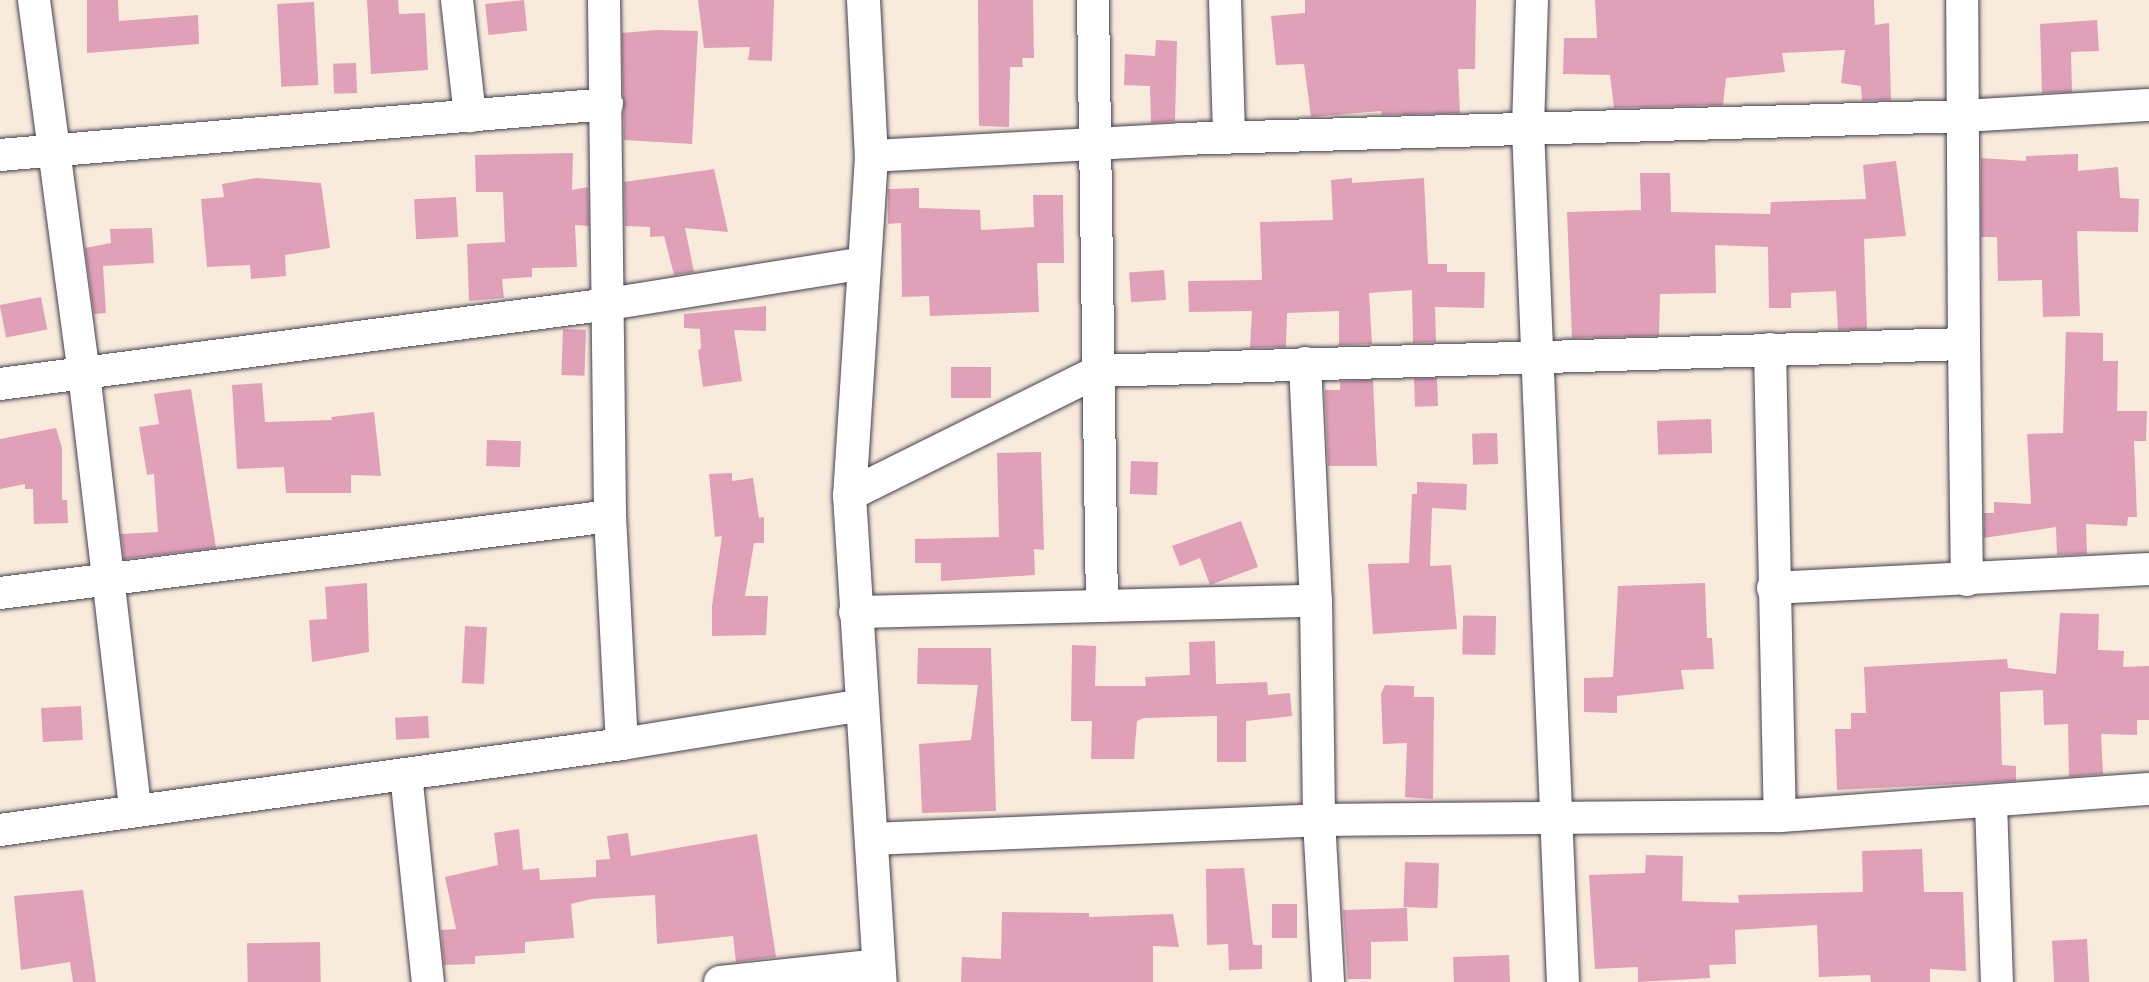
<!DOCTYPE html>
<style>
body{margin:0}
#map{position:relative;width:2149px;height:982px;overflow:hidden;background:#f9ebdb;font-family:"Balsamiq Sans",sans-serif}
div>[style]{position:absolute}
.building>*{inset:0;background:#e0a0b8;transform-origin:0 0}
.roads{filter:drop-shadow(0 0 2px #424053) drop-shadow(0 0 2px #424053)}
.street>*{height:32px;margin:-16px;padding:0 16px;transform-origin:16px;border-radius:16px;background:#fff}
.secondary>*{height:33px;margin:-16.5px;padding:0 16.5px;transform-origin:16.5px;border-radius:16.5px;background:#fff}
span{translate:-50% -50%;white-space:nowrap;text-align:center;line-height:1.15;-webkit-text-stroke:4.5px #fff;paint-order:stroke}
</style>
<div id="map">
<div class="building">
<i style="clip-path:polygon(87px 0,118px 0,119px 21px,198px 15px,199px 44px,87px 53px)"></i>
<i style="clip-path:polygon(367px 0,398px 0,399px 14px,425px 13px,428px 70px,371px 74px)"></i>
<i style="left:524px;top:0;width:31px;height:39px;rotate:84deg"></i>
<i style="clip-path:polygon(698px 0,774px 0,772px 61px,748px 60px,750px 47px,704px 48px)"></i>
<i style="clip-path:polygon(978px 0,1033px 0,1034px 58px,1022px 58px,1023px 67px,1010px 67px,1009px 127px,979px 126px)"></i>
<i style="clip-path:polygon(1305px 0,1476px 0,1475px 69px,1458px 69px,1460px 113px,1382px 115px,1381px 111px,1311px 117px,1304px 64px,1276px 65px,1271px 16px,1305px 13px)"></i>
<i style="clip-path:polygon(1595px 0,1874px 0,1875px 25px,1889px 23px,1891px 100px,1862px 101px,1861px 86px,1841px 83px,1845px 50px,1782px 53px,1785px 72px,1726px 78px,1723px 105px,1614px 108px,1610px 75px,1563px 74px,1564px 38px,1597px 38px)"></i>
<i style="left:314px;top:2px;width:83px;height:37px;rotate:87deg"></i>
<i style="clip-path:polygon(2097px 20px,2099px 51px,2071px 52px,2072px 92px,2042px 93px,2040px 24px)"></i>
<i style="clip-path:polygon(656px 30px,698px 31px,692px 144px,624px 140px,622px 33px)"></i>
<i style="clip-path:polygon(1156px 40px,1177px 41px,1175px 121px,1151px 123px,1150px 86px,1124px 85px,1125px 54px,1155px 56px)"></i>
<i style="left:356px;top:63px;width:30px;height:23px;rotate:88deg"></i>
<i style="clip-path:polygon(573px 153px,572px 190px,588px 187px,589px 226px,575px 225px,577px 267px,532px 268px,532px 277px,502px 279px,504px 298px,469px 301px,467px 244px,505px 242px,503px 192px,476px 192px,475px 155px)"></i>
<i style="clip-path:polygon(2078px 154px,2078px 171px,2118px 167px,2120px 198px,2139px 199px,2138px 232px,2077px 231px,2080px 316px,2043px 317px,2042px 280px,1998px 281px,1997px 237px,1981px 237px,1981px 158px,2026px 161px,2026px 156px)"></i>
<i style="clip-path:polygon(1896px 161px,1906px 236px,1864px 239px,1867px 329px,1838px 330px,1836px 291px,1791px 293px,1791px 308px,1769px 308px,1768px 247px,1715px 245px,1716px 293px,1660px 294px,1659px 336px,1572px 338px,1567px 212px,1641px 210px,1640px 173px,1670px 173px,1671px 212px,1770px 214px,1771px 202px,1866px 199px,1863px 165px)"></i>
<i style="clip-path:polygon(714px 169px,728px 232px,685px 228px,694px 272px,674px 275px,664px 236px,650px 237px,650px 227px,625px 226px,624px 182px)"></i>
<i style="clip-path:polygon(256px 178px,321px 183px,330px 248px,285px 255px,286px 276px,251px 279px,250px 265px,207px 267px,201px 199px,224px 197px,222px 184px)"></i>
<i style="clip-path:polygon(1352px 178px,1352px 183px,1424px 178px,1428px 264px,1447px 264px,1447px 272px,1485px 272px,1484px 308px,1435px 307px,1436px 342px,1413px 343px,1412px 290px,1369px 293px,1372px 344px,1339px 345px,1339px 311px,1287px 313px,1286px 347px,1250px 348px,1252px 311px,1189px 312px,1188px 281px,1262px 280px,1260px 222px,1333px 220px,1331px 180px)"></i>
<i style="clip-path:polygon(919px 188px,919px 208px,980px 210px,981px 230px,1034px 227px,1033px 195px,1063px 195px,1064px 263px,1037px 263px,1039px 312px,930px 316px,929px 296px,902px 297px,901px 223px,888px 224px,888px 189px)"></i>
<i style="left:456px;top:197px;width:40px;height:42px;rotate:87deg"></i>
<i style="clip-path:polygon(152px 228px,154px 263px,103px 266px,106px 313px,94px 314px,85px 248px,111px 243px,110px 229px)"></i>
<i style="left:1164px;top:270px;width:30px;height:35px;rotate:86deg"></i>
<i style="left:41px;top:297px;width:33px;height:42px;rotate:79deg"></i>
<i style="clip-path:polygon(766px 306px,766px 331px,734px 330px,742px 381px,703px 387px,698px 350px,701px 349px,700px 329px,684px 328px,684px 314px)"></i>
<i style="left:563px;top:329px;width:23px;height:46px;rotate:2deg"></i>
<i style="clip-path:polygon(2066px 332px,2103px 333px,2103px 361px,2118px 361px,2117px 411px,2147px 411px,2146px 441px,2134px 441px,2137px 517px,2128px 517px,2127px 526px,2086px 524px,2087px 554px,2057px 555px,2056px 527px,1984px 538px,1984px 513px,1994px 513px,1994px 502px,2031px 504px,2027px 434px,2063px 433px)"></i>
<i style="left:951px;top:367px;width:40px;height:31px"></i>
<i style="left:1437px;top:378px;width:28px;height:23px;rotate:88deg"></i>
<i style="clip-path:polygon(1373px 380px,1377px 466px,1328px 466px,1325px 390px,1340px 390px,1340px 381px)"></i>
<i style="clip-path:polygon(262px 383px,265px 422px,332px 420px,331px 417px,374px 412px,381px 476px,351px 475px,351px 493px,286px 493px,284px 467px,237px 469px,232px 385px)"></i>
<i style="clip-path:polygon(191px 389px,216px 548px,124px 559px,121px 534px,158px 532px,154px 474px,147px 475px,139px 427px,159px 424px,154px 394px)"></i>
<i style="left:1711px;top:419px;width:34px;height:54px;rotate:88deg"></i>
<i style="clip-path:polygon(56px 428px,62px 448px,62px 500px,67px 500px,68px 523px,34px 524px,33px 489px,25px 489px,25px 484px,0 489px,0 439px)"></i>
<i style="left:1497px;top:433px;width:31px;height:25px;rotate:88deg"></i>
<i style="left:487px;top:440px;width:34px;height:26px;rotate:2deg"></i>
<i style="clip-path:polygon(1041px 452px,1044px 550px,1034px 549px,1035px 575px,941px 581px,941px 563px,915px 563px,915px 539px,999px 537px,997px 453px)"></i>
<i style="left:1131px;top:461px;width:27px;height:33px;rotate:2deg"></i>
<i style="clip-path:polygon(732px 473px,732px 481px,753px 478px,759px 518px,764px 517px,764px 543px,754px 543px,745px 596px,768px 596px,766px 635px,712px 636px,712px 606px,722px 536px,715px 537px,709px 474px)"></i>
<i style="clip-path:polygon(1417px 482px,1467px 484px,1466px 510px,1432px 508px,1430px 566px,1451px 565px,1457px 629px,1373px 634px,1368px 564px,1409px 563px,1412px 494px,1417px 494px)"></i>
<i style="clip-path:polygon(1241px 521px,1258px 567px,1210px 585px,1200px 558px,1180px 566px,1172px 546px)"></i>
<i style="clip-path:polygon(367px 583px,369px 652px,312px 662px,309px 620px,327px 619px,325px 587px)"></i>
<i style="clip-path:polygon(1705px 583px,1707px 638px,1712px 638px,1714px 669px,1681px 670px,1684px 689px,1617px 696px,1617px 713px,1584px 712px,1584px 678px,1613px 677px,1618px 586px)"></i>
<i style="clip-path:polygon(2060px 613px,2099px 614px,2098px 650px,2124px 651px,2123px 667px,2149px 666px,2149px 720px,2137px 720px,2137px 735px,2101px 734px,2103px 774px,2069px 777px,2068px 724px,2044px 725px,2043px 690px,2000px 692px,2002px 765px,2016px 766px,2016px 781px,1837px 790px,1835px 729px,1851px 729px,1851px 713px,1866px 713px,1864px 667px,2007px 659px,2008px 668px,2056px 674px)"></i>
<i style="left:1496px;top:616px;width:39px;height:33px;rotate:91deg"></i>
<i style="left:465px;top:626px;width:22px;height:57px;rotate:3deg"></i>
<i style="clip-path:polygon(1215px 641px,1216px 684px,1267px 682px,1268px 695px,1290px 693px,1292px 716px,1246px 721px,1246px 762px,1217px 762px,1217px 716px,1144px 718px,1137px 721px,1134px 759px,1091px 759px,1092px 721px,1071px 721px,1072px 645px,1096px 646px,1095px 686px,1146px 686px,1145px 677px,1190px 675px,1189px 642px)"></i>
<i style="clip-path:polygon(918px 648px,991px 648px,996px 811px,922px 813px,919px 744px,971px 740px,978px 685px,917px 684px)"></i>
<i style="clip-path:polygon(1385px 685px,1414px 686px,1414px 697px,1434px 697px,1433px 799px,1405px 797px,1407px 743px,1383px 744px,1381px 694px)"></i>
<i style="left:81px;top:706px;width:34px;height:40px;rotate:87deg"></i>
<i style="left:428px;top:716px;width:22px;height:33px;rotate:87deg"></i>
<i style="clip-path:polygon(519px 829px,523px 870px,539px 868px,540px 880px,596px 877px,596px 860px,610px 859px,607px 836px,628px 833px,631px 856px,757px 834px,776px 957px,736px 962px,733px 936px,657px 944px,655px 895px,591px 899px,571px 904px,574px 938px,525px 942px,525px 953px,475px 956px,475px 964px,444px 965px,441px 930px,456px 929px,445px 877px,498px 865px,494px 833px)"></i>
<i style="clip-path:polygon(1922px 849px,1924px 892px,1963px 892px,1966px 971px,1930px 969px,1930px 982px,1871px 982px,1870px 975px,1819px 977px,1817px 925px,1735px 930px,1736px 964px,1709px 965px,1710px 978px,1638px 982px,1638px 967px,1595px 969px,1589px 875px,1645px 873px,1646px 855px,1683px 856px,1682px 901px,1739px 903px,1738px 895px,1863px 892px,1862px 851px)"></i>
<i style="left:1405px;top:862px;width:34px;height:45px;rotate:2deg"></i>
<i style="clip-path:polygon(1244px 868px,1253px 945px,1262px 945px,1262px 969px,1229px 970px,1228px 944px,1207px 945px,1206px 869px)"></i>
<i style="clip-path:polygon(83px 890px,96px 982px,73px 982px,70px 962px,21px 970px,14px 896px)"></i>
<i style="left:1272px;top:904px;width:25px;height:34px"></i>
<i style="clip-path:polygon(1407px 908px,1408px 941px,1371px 942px,1371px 979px,1348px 979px,1343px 910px)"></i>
<i style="clip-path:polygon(1002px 912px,1089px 913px,1089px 917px,1173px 914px,1179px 947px,1153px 946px,1153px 982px,961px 982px,962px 957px,1001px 959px)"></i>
<i style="left:2087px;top:939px;width:43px;height:35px;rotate:87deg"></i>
<i style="left:320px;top:942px;width:40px;height:73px;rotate:89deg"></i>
<i style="left:1509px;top:955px;width:27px;height:56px;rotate:88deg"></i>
</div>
<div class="roads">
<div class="street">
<i style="left:34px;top:0;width:376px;rotate:82.4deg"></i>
<i style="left:84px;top:373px;width:440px;rotate:83.3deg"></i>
<i style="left:457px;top:0;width:117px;rotate:83.6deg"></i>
<i style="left:604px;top:0;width:516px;rotate:89.33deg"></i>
<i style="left:610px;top:516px;width:228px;rotate:87deg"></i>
<i style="left:1093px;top:0;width:606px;rotate:89.15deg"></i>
<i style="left:1225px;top:0;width:137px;rotate:88.3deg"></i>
<i style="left:1532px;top:0;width:129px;rotate:91.8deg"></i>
<i style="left:1528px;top:129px;width:854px;rotate:87.65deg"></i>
<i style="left:0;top:155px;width:609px;rotate:-4.8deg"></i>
<i style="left:871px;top:156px;width:309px;rotate:-3.1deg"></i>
<i style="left:1180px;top:139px;width:783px;rotate:-1.68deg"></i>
<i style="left:1963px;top:116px;width:186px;rotate:-3.4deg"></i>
<i style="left:1964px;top:344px;width:236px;rotate:89.3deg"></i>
<i style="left:1770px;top:349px;width:467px;rotate:88.8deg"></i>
<i style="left:1305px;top:363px;width:238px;rotate:87.4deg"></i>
<i style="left:1316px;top:601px;width:219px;rotate:89.2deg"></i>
<i style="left:1319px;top:820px;width:162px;rotate:86.8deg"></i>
<i style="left:0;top:384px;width:614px;rotate:-7.48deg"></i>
<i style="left:609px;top:304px;width:258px;rotate:-9.1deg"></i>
<i style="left:849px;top:495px;width:279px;rotate:-26.4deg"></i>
<i style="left:1099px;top:371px;width:865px;rotate:-1.79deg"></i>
<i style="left:1964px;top:344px;width:344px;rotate:-90.3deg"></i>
<i style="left:1773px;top:588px;width:376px;rotate:-2.9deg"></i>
<i style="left:0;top:593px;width:615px;rotate:-7.19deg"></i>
<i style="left:855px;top:612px;width:461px;rotate:-1.4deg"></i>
<i style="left:406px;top:774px;width:209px;rotate:84deg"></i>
<i style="left:1991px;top:803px;width:179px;rotate:88.1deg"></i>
<i style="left:0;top:830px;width:628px;rotate:-7.87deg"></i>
<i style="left:622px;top:744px;width:244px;rotate:-9.2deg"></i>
<i style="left:871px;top:839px;width:448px;rotate:-2.4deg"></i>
<i style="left:1319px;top:820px;width:461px;rotate:-0.5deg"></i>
<i style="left:1780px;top:816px;width:370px;rotate:-4.2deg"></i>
<i style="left:720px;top:982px;width:159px;rotate:-6.1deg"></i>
</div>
<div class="secondary">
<i style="left:863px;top:0;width:156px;rotate:87.1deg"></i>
<i style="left:871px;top:156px;width:340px;rotate:93.7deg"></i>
<i style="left:849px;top:495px;width:488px;rotate:86.4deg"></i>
</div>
</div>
</div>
